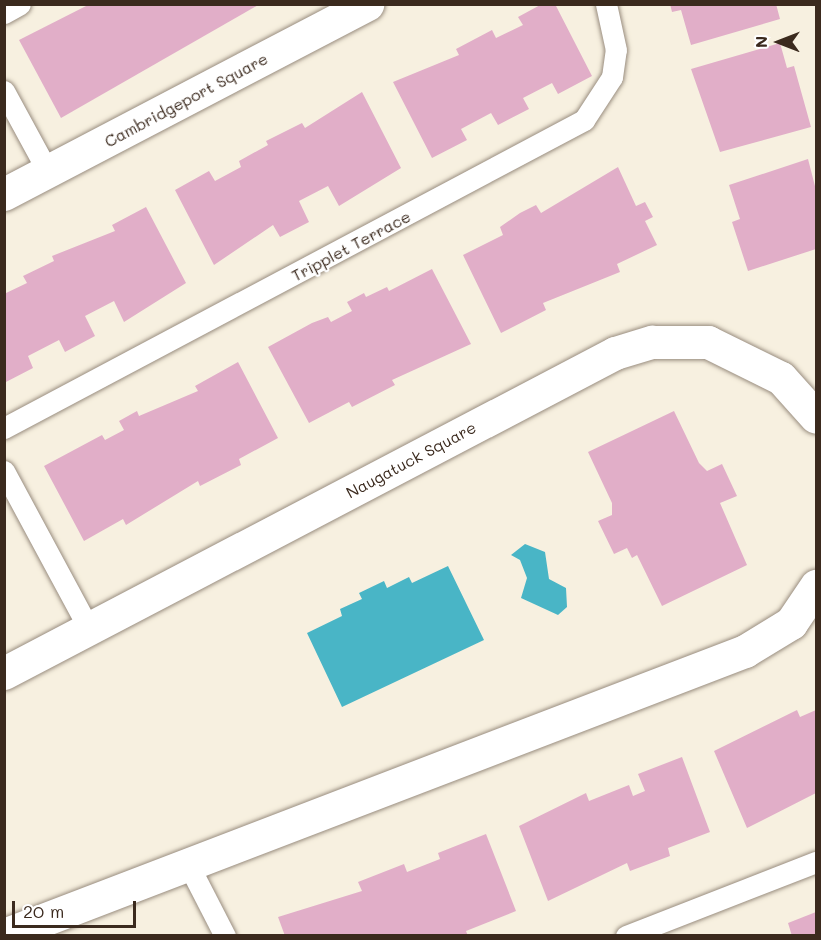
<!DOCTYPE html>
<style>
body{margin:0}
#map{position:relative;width:821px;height:940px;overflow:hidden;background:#f7f0e0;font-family:Mali,sans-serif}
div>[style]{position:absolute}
.water>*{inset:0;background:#49b5c6}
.building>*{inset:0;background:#e1aec8}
.roads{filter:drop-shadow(0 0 2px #998d7f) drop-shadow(0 0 2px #998d7f)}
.service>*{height:21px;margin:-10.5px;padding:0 10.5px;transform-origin:10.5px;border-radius:10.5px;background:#fff}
.minor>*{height:33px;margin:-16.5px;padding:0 16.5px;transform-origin:16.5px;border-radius:16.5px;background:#fff}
span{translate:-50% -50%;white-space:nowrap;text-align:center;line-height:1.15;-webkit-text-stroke:4.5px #fff;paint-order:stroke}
.street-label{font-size:16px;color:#3b2a1e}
.frame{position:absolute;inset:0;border:6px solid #3b2a1e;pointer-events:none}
.north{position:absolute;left:749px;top:12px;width:60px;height:60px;-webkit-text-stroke:4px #fff;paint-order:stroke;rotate:270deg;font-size:16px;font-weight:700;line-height:24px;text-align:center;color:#3b2a1e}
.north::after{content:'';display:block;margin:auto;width:21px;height:27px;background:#3b2a1e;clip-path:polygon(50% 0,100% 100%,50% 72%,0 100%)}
.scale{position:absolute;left:12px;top:901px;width:124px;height:27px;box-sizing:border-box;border:3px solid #3b2a1e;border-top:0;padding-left:8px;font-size:18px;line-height:21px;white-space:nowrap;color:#3b2a1e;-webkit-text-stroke:4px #fff;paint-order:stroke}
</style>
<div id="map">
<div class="water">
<i style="clip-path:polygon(525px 544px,545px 552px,549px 579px,566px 588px,567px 607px,558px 615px,521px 598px,527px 578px,520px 560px,511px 555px)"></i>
<i style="clip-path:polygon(448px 566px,484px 640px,342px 707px,307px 633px,342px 616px,340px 609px,362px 599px,359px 593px,384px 581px,387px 588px,409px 577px,412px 583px)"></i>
</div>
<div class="building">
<i style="clip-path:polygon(90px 4px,260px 4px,61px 118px,19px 40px)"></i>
<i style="clip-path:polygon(542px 4px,555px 4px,592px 76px,558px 94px,552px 83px,523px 98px,529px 109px,498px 125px,491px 113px,461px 129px,467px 140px,432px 158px,393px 82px,459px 55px,456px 49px,492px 30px,496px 38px,523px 25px,518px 17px)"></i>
<i style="clip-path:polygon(670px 4px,776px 4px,780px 19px,691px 45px,681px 10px,672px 12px)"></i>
<i style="clip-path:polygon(780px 43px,787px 68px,794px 66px,811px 127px,720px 152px,691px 69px)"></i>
<i style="clip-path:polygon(362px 92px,401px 168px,339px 206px,328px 186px,299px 201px,309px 222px,280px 237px,273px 225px,214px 265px,175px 190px,209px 171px,215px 181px,241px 167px,239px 161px,268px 145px,266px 141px,302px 123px,305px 128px)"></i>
<i style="clip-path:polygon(808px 159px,816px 190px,816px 249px,748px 271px,732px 222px,740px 219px,729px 185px)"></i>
<i style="clip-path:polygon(618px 167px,636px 206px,645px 202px,653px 217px,645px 221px,657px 245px,617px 264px,620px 272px,543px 303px,546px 310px,501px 333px,463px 255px,503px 235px,500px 227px,520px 213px,536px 205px,541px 213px)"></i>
<i style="clip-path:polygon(146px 207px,186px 283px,124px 322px,114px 301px,85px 316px,95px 336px,65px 352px,59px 340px,28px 356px,33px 368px,4px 383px,4px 294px,27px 283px,23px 276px,54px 261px,52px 256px,115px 231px,112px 225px)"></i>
<i style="clip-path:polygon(432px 269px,471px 344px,392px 380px,395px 385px,352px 407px,349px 402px,309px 423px,268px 347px,312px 323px,328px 317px,331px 322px,352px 311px,347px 302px,364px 293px,366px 297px,387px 287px,389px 291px)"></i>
<i style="clip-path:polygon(238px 362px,278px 438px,239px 459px,241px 465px,200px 486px,198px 481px,126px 525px,123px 519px,84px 541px,44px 466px,102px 435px,105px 440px,124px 430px,119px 421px,137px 411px,139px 416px,198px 391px,195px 386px)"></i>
<i style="clip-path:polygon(674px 411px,699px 463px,707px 471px,722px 464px,737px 496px,720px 503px,747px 565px,662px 606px,637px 555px,632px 558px,627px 548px,614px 554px,598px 521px,612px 515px,612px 503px,588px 452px)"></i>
<i style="clip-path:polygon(797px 710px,800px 717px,816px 710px,816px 793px,747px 828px,714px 751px)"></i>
<i style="clip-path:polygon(682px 757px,710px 832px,668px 848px,670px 856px,630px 871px,627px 863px,548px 901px,519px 826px,586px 793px,589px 801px,629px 785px,633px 796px,645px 791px,638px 774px)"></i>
<i style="clip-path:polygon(486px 834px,516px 911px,466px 931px,468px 936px,285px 936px,278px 917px,362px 891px,358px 882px,404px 864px,407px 872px,440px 859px,438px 853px)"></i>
<i style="clip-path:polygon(816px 912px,816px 936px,792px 936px,788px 923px)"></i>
</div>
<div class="roads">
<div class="service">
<i style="left:4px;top:13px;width:18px;rotate:-29deg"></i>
<i style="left:4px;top:91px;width:92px;rotate:61.5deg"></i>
<i style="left:4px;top:428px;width:657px;rotate:-27.97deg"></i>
<i style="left:584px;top:120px;width:51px;rotate:-56.9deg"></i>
<i style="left:612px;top:77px;width:27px;rotate:-82deg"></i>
<i style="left:616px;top:50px;width:47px;rotate:-102.3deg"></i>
<i style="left:4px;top:471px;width:179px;rotate:61.7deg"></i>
<i style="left:189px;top:866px;width:79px;rotate:62.8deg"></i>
<i style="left:626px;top:936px;width:204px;rotate:-21.3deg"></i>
</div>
<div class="minor">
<i style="left:4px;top:194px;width:410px;rotate:-27.6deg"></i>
<i style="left:4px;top:673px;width:690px;rotate:-27.64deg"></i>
<i style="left:615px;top:353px;width:39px;rotate:-17deg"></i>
<i style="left:652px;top:342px;width:56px"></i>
<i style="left:708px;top:342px;width:81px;rotate:26.3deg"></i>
<i style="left:781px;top:378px;width:52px;rotate:48.1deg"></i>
<i style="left:4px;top:935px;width:794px;rotate:-20.97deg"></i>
<i style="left:745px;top:651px;width:54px;rotate:-31.3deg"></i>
<i style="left:791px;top:623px;width:45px;rotate:-56deg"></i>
</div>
</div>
<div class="street-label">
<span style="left:186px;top:100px;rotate:-28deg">Cambridgeport Square</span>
<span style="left:351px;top:246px;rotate:-28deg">Tripplet Terrace</span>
<span style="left:411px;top:460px;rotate:-28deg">Naugatuck Square</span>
</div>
<div class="frame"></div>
<div class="north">N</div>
<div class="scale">20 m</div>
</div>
